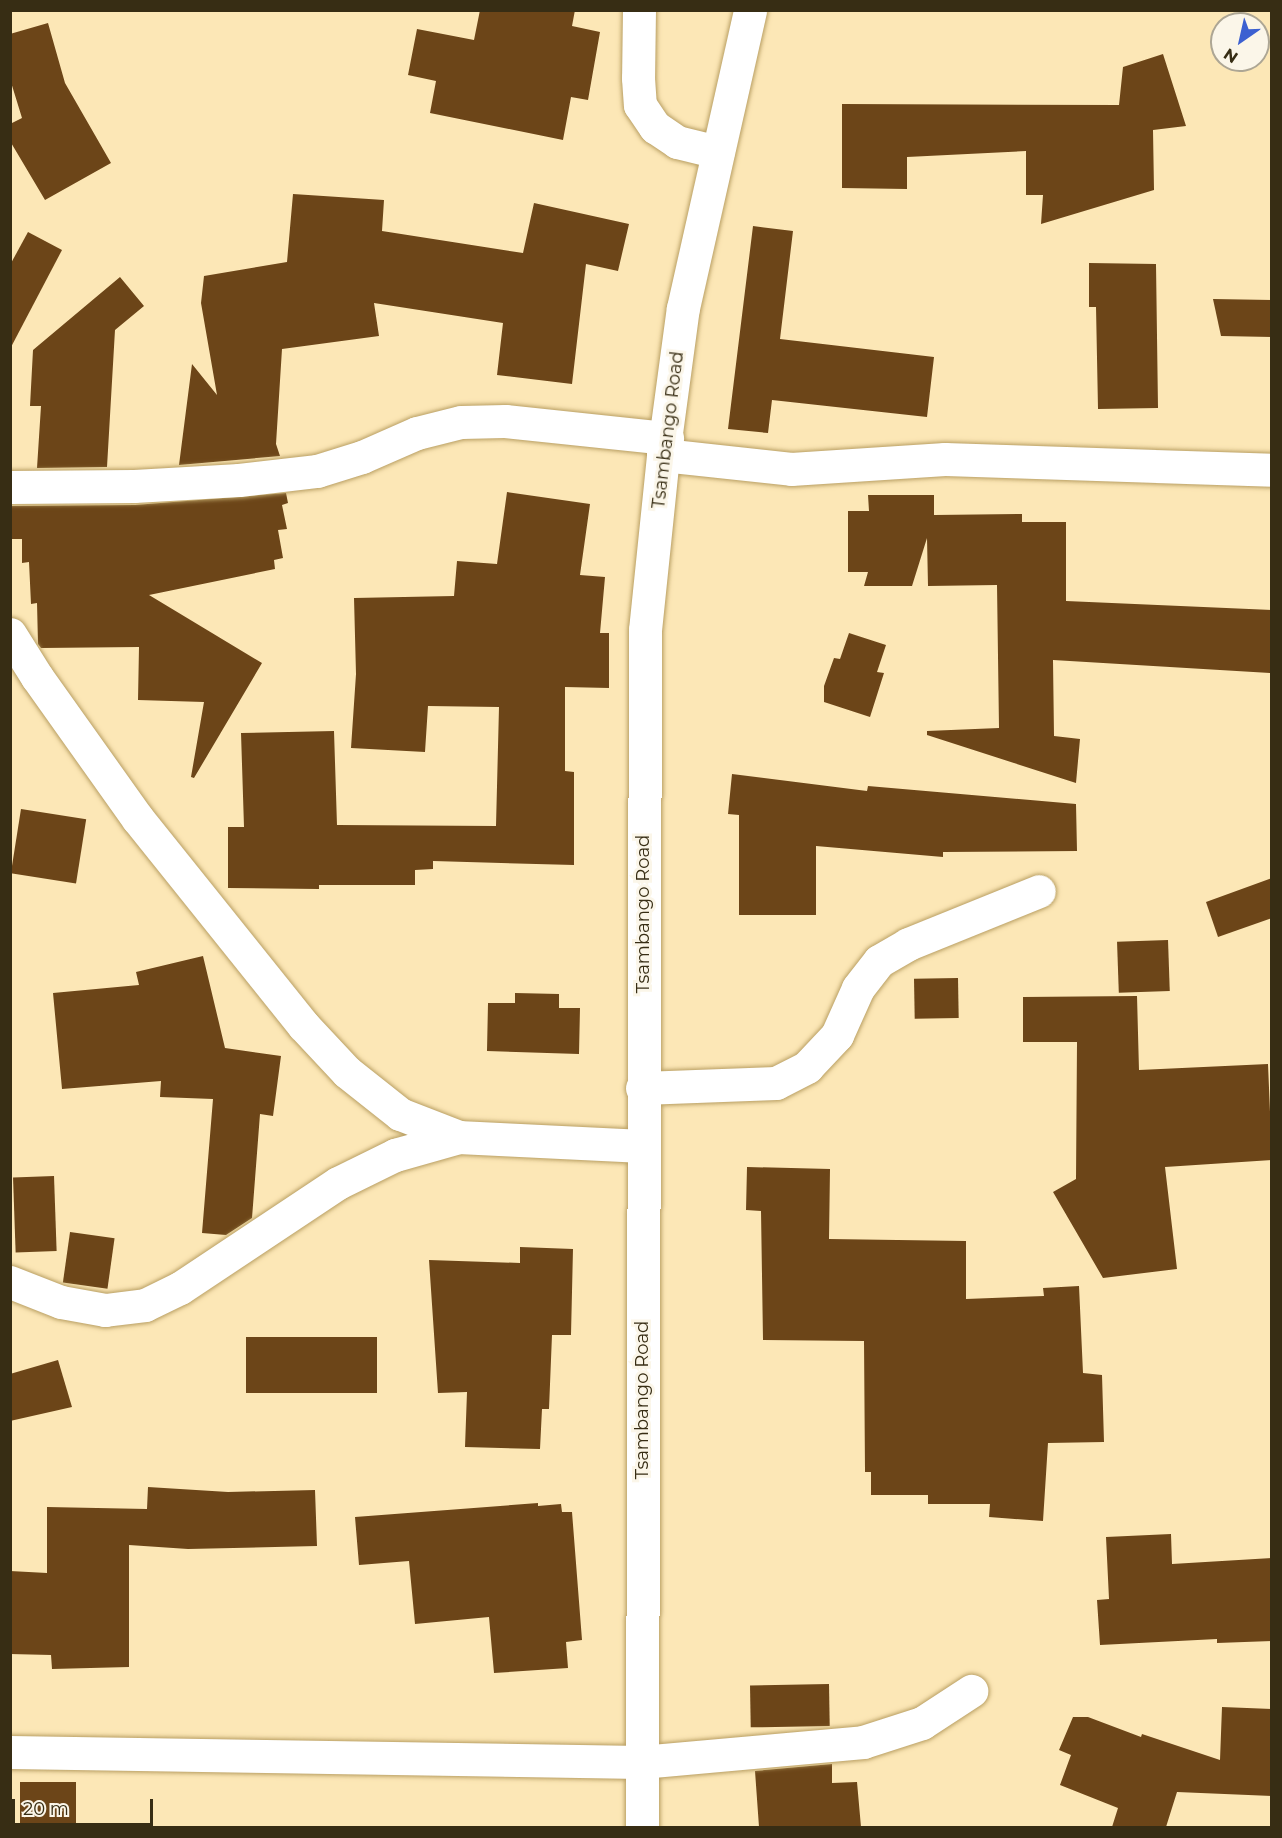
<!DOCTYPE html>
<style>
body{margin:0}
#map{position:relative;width:1282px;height:1838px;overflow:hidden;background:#fce7b6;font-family:Montserrat,sans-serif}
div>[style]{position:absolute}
.building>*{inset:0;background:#6c4518;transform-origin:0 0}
.roads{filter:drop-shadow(0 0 2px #b99f63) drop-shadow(0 0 2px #b99f63)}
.street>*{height:33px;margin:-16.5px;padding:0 16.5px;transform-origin:16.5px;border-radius:16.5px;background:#fff}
.secondary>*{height:33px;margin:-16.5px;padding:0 16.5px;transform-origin:16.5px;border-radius:16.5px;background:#fff}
span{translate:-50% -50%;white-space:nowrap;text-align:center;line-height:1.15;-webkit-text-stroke:6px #fbf6e9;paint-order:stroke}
.street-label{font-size:18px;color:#372d14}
.frame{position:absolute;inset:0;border:12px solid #372d14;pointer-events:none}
.north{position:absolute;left:1210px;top:12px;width:60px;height:60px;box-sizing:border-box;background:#fbf6e9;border:2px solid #ada694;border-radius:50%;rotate:214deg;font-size:16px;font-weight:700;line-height:24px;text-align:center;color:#372d14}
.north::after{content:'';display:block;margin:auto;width:21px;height:27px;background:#3c60d1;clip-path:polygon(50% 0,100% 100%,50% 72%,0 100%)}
.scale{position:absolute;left:12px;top:1799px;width:141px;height:27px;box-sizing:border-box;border:3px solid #372d14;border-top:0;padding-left:8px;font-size:18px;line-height:21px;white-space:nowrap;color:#372d14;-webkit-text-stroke:4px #fbf6e9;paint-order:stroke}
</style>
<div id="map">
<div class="building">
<i style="clip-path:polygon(480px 10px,575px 10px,572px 26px,600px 32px,588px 100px,571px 97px,563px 140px,430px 113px,436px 81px,408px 75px,417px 29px,474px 40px)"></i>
<i style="clip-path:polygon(48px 23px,65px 83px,111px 163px,45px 200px,10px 141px,10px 124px,22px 118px,10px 79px,10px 34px)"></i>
<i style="clip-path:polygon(1163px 54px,1186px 126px,1153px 130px,1154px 190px,1041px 224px,1043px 195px,1026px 195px,1026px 151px,907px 157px,907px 189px,842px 188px,842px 104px,1119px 105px,1123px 67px)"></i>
<i style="clip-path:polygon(293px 194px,384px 200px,382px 231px,523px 253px,534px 203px,629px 224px,618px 271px,586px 264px,572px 384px,497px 375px,503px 323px,374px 303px,379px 336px,282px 349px,276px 444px,280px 456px,179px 465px,192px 364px,217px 395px,201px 303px,204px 276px,287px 262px)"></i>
<i style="clip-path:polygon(753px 226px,793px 231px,780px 339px,934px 357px,927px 417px,772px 400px,768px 433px,728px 429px)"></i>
<i style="clip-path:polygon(28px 232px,62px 250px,10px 349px,10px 265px)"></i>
<i style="clip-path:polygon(1089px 263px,1156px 264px,1158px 408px,1098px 409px,1096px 307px,1089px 307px)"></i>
<i style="clip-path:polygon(120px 277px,144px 306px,115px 330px,107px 467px,37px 468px,41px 406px,30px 406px,33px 350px)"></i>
<i style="clip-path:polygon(1213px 299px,1272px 300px,1272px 337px,1221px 336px)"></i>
<i style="clip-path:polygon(507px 492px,590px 504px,580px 575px,605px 577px,600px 633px,609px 633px,609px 688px,565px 687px,565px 771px,574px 772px,574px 865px,433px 861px,433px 869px,415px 870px,415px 885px,319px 885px,319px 889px,228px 888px,228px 827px,244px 827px,241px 733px,334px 731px,337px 825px,496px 826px,499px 707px,428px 706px,425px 752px,351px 748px,356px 674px,354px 598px,454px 596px,457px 561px,497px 564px)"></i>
<i style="clip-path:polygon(286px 493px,288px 503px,282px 505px,287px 529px,278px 530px,283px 558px,274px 560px,275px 569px,149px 595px,262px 663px,194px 778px,191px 777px,204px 702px,138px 700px,139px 647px,41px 648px,38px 644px,37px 603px,31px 604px,29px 562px,22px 563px,22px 539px,12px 539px,11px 506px,135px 505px)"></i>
<i style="clip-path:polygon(868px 495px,934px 495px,934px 515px,1022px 514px,1022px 522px,1066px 522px,1066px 601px,1272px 610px,1270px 673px,1053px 660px,1054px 736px,1080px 739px,1076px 783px,927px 735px,927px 731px,999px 728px,997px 585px,928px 586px,927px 538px,912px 586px,864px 586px,868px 572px,848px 572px,848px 511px,869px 511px)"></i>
<i style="clip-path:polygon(849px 633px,886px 645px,877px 672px,884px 673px,870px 717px,824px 702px,824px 686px,834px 658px,840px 659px)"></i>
<i style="clip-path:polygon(732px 774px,867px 791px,868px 786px,1076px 804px,1077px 851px,943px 852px,943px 857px,816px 846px,816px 915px,739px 915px,739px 815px,728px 814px)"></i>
<i style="left:21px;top:809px;width:66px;height:65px;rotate:9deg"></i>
<i style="clip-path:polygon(1272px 878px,1272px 918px,1218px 937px,1206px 902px)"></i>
<i style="left:1168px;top:940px;width:51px;height:51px;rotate:88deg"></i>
<i style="clip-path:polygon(203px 956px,225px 1048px,281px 1056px,273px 1116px,260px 1114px,252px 1218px,226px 1235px,202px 1233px,213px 1099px,160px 1097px,161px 1081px,62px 1089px,53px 993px,139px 985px,136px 972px)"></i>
<i style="left:958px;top:978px;width:40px;height:44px;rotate:89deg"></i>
<i style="clip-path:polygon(515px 993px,559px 994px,559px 1008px,580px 1008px,579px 1054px,487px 1051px,488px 1003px,515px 1003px)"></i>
<i style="clip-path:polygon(1137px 996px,1139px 1070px,1268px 1064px,1272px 1160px,1165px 1167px,1177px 1269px,1103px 1278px,1053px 1192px,1076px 1179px,1077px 1042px,1023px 1042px,1023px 997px)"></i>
<i style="clip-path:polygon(747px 1167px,830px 1169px,829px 1239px,966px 1241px,966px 1299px,1044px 1296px,1043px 1288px,1079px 1286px,1083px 1373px,1102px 1375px,1104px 1442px,1048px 1443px,1043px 1521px,989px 1517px,990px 1504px,928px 1504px,928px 1495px,871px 1495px,871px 1472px,865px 1472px,864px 1341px,763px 1340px,761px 1211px,746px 1210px)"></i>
<i style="left:54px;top:1176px;width:75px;height:41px;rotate:88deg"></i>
<i style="left:70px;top:1232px;width:45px;height:51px;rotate:8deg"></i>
<i style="clip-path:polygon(520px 1247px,573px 1249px,571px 1335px,552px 1335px,549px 1409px,542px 1409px,540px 1449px,465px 1447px,467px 1392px,438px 1393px,429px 1260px,520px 1263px)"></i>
<i style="left:246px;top:1337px;width:131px;height:56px"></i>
<i style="clip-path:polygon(58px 1360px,72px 1407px,10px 1421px,10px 1374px)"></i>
<i style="clip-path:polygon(148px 1487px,228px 1492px,315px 1490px,317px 1546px,188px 1549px,129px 1545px,129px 1667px,52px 1669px,51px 1655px,10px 1654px,10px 1571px,47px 1573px,47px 1507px,147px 1509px)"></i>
<i style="clip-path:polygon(538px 1503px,538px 1506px,561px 1504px,562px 1512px,572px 1512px,582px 1640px,566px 1642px,568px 1668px,494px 1673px,489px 1617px,415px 1624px,409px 1561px,359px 1565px,355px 1517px)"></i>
<i style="clip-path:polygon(1171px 1534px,1172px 1564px,1272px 1558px,1272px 1641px,1217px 1643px,1217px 1639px,1100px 1645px,1097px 1600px,1109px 1599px,1106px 1537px)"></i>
<i style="left:829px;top:1684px;width:42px;height:79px;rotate:89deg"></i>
<i style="clip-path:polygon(1222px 1707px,1272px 1709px,1272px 1796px,1177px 1792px,1166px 1827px,1112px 1827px,1118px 1808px,1060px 1785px,1071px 1755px,1059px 1750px,1073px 1717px,1088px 1717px,1141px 1737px,1142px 1734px,1220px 1760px)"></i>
<i style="clip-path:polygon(832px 1764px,832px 1783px,857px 1782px,861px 1827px,759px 1827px,755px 1771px)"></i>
<i style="left:76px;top:1782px;width:45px;height:56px;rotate:90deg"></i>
</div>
<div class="roads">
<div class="street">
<i style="left:639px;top:10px;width:68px;rotate:90.8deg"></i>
<i style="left:638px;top:78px;width:27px;rotate:86deg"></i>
<i style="left:640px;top:105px;width:27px;rotate:56deg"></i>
<i style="left:655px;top:127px;width:27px;rotate:34deg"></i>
<i style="left:677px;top:142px;width:42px;rotate:13.7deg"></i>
<i style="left:663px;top:455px;width:129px;rotate:6.2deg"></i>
<i style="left:791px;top:469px;width:154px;rotate:-3.7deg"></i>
<i style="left:945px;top:459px;width:327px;rotate:1.9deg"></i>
<i style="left:10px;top:487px;width:124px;rotate:-0.5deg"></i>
<i style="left:134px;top:486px;width:105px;rotate:-3.3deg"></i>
<i style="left:239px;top:480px;width:79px;rotate:-6.6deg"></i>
<i style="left:317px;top:471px;width:47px;rotate:-17.3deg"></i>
<i style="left:362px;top:457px;width:60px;rotate:-23.6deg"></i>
<i style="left:417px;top:433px;width:45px;rotate:-14deg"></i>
<i style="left:461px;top:422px;width:44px;rotate:-1.3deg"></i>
<i style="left:505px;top:421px;width:163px;rotate:6deg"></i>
<i style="left:10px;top:634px;width:51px;rotate:57.9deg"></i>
<i style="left:37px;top:677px;width:174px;rotate:54.6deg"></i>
<i style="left:138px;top:819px;width:264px;rotate:51.3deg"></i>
<i style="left:303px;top:1025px;width:64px;rotate:46.9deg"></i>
<i style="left:347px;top:1072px;width:68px;rotate:38.4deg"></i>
<i style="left:400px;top:1114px;width:63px;rotate:21.3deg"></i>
<i style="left:642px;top:1088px;width:134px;rotate:-2.1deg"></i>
<i style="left:776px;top:1083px;width:35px;rotate:-27deg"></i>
<i style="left:807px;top:1067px;width:44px;rotate:-46.8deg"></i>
<i style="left:837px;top:1035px;width:51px;rotate:-65.9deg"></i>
<i style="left:858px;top:988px;width:34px;rotate:-52deg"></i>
<i style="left:879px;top:961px;width:34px;rotate:-30deg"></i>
<i style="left:908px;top:944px;width:141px;rotate:-22deg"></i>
<i style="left:10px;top:1282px;width:55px;rotate:21.4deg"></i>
<i style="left:61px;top:1302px;width:45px;rotate:10.3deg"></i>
<i style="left:105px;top:1310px;width:40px;rotate:-7.1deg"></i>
<i style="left:145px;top:1305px;width:39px;rotate:-26deg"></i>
<i style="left:180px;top:1288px;width:190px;rotate:-33.6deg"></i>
<i style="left:338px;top:1183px;width:64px;rotate:-26.2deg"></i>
<i style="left:395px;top:1155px;width:66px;rotate:-15.7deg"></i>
<i style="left:459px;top:1137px;width:183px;rotate:2.8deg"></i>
<i style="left:10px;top:1752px;width:631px;rotate:0.91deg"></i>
<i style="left:641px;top:1762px;width:223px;rotate:-5.1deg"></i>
<i style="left:863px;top:1742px;width:62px;rotate:-17.9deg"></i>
<i style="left:922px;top:1723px;width:59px;rotate:-33.1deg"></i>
</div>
<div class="secondary">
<i style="left:642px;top:1828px;width:1198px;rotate:-89.86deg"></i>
<i style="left:645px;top:630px;width:176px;rotate:-84.1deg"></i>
<i style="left:663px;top:455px;width:148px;rotate:-82.3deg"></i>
<i style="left:683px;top:308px;width:305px;rotate:-77.3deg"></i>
</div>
</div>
<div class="street-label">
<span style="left:668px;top:430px;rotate:-83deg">Tsambango Road</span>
<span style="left:643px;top:914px;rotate:-90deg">Tsambango Road</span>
<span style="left:642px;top:1400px;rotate:-90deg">Tsambango Road</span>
</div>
<div class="frame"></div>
<div class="north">N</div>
<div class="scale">20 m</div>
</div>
